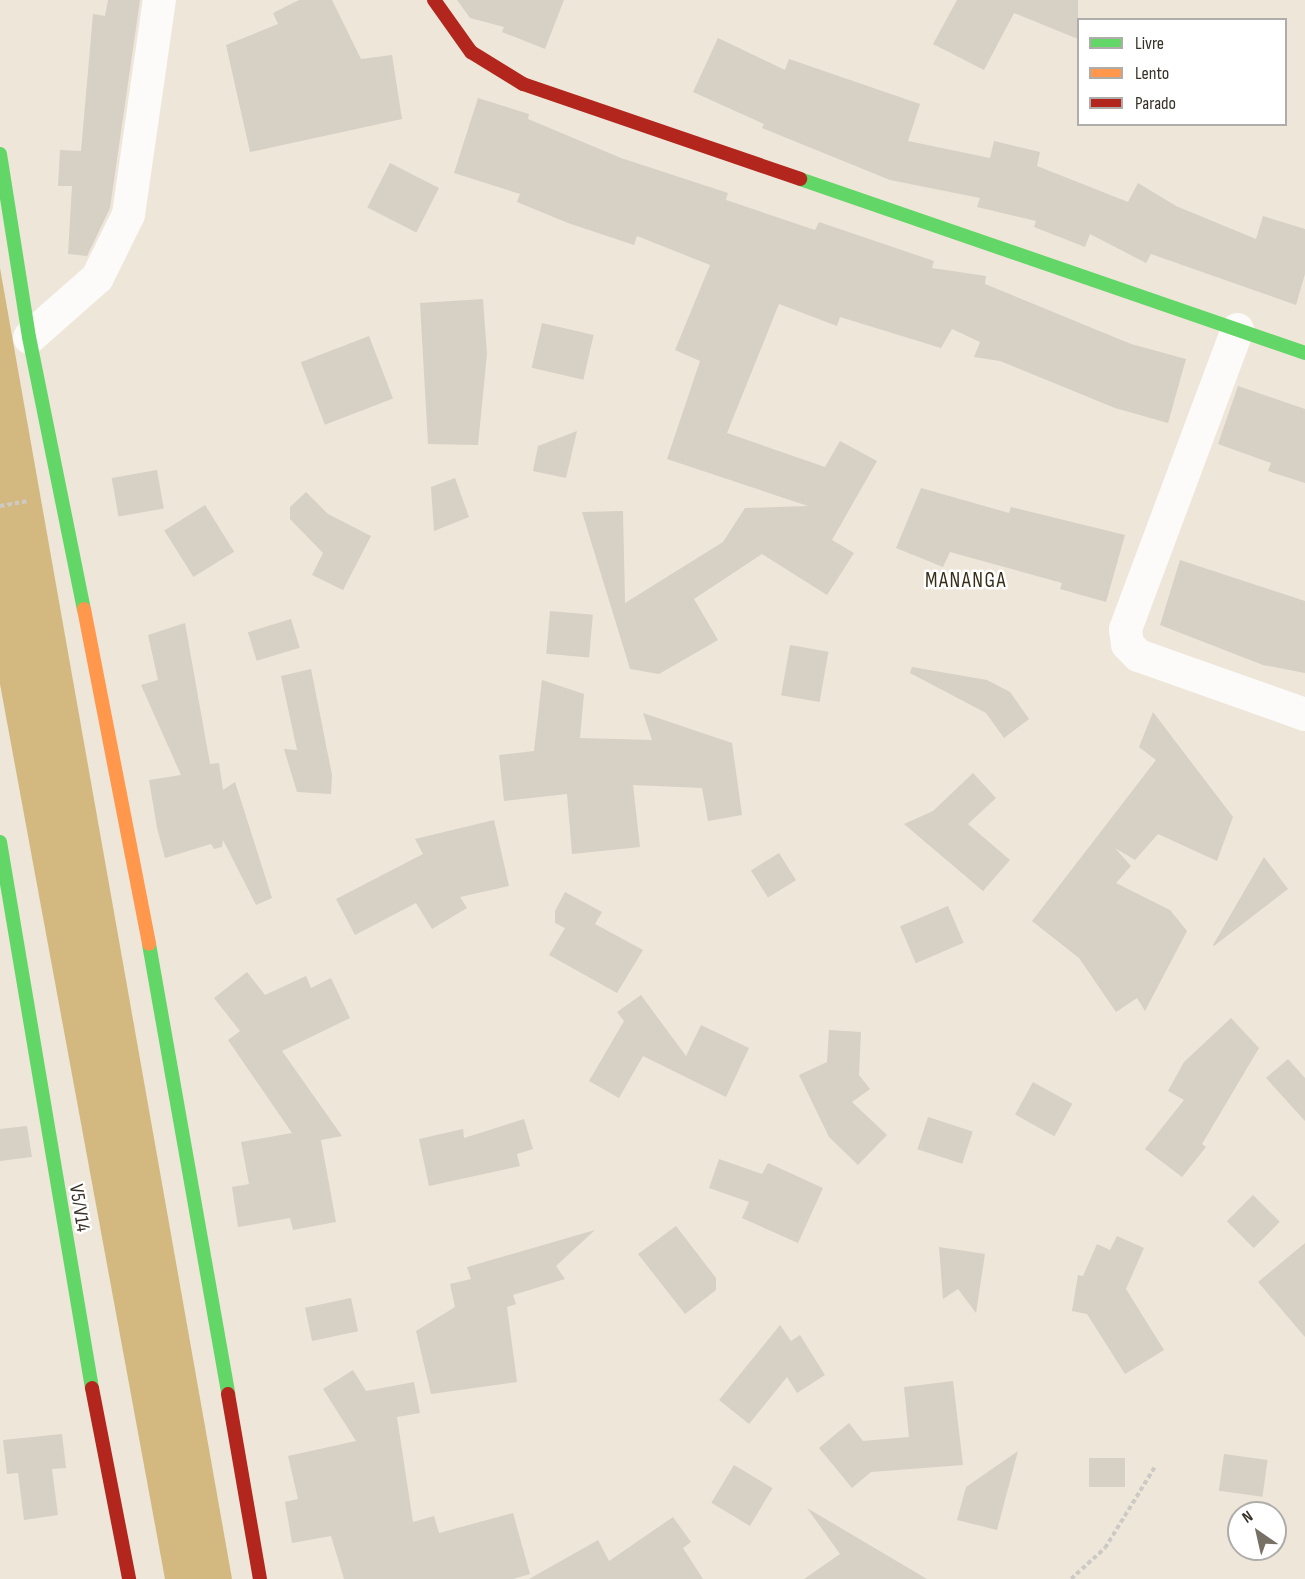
<!DOCTYPE html>
<style>
body{margin:0}
#map{position:relative;width:1305px;height:1579px;overflow:hidden;background:#eee6d8;font-family:"Sofia Sans Condensed",sans-serif}
div>[style]{position:absolute}
.water>*{inset:0;background:#d3b980}
.building>*{inset:0;background:#d6d0c5;transform-origin:0 0}
.path>*{height:4px;margin-top:-2px;transform-origin:0;background:repeating-linear-gradient(90deg,#cdcac5 0 4.5px,transparent 0 7.5px)}
.street>*{height:33px;margin:-16.5px;padding:0 16.5px;transform-origin:16.5px;border-radius:16.5px;background:#fcfbf9}
.fast>*{height:14px;margin:-7px;padding:0 7px;transform-origin:7px;border-radius:7px;background:#63d668}
.slow>*{height:14px;margin:-7px;padding:0 7px;transform-origin:7px;border-radius:7px;background:#ff974d}
.jam>*{height:14px;margin:-7px;padding:0 7px;transform-origin:7px;border-radius:7px;background:#b3261e}
span{translate:-50% -50%;white-space:nowrap;text-align:center;line-height:1.15;-webkit-text-stroke:5px #fff;paint-order:stroke}
.street-label{font-size:20px;color:#373127}
.neighbourhood-label{font-size:21px;color:#382d16;letter-spacing:1.5px}
.legend{position:absolute;left:1077px;top:18px;width:210px;height:108px;box-sizing:border-box;background:#fff;border:2px solid #afada9;margin:0;padding:8px 10px;list-style:none;font-size:18px;color:#373127}
.legend li{display:flex;align-items:center;gap:12px;height:30px}
.legend b{width:30px;border:2px solid #afada9}
.north{position:absolute;left:1227px;top:1501px;width:60px;height:60px;box-sizing:border-box;background:#fff;border:2px solid #afada9;border-radius:50%;rotate:326deg;font-size:16px;font-weight:700;line-height:24px;text-align:center;color:#373127}
.north::after{content:'';display:block;margin:auto;width:21px;height:27px;background:#777065;clip-path:polygon(50% 0,100% 100%,50% 72%,0 100%)}
</style>
<div id="map">
<div class="water">
<i style="clip-path:polygon(0 268px,232px 1579px,165px 1579px,0 684px)"></i>
</div>
<div class="building">
<i style="clip-path:polygon(108px 0,140px 0,110px 208px,87px 256px,68px 254px,72px 186px,58px 186px,60px 150px,81px 151px,93px 14px,105px 16px)"></i>
<i style="clip-path:polygon(299px 0,332px 0,361px 59px,392px 55px,402px 119px,250px 152px,226px 45px,278px 24px,273px 13px)"></i>
<i style="clip-path:polygon(457px 0,564px 0,545px 49px,502px 32px,504px 27px,470px 18px)"></i>
<i style="clip-path:polygon(957px 0,1078px 0,1078px 39px,1014px 13px,984px 70px,933px 44px)"></i>
<i style="clip-path:polygon(718px 38px,785px 70px,789px 59px,920px 104px,908px 141px,990px 158px,994px 141px,1040px 152px,1037px 166px,1128px 202px,1138px 183px,1176px 206px,1256px 239px,1263px 216px,1305px 229px,1305px 274px,1296px 305px,1151px 254px,1146px 263px,1090px 234px,1085px 247px,1034px 227px,1036px 221px,977px 207px,980px 198px,890px 180px,762px 128px,764px 124px,693px 92px)"></i>
<i style="clip-path:polygon(478px 98px,529px 114px,528px 119px,621px 158px,728px 193px,726px 200px,815px 230px,819px 222px,934px 261px,932px 268px,986px 276px,985px 284px,1131px 344px,1186px 359px,1168px 423px,1115px 408px,1000px 361px,974px 357px,980px 342px,952px 329px,941px 348px,840px 317px,837px 326px,779px 304px,727px 433px,825px 467px,840px 441px,877px 461px,832px 540px,854px 553px,827px 595px,762px 554px,694px 599px,718px 640px,659px 674px,630px 669px,582px 512px,623px 511px,625px 603px,723px 542px,745px 508px,808px 506px,667px 459px,700px 361px,675px 350px,710px 265px,637px 236px,634px 245px,568px 223px,517px 202px,520px 194px,454px 173px)"></i>
<i style="left:390px;top:163px;width:55px;height:50px;rotate:27deg"></i>
<i style="clip-path:polygon(483px 299px,487px 354px,478px 445px,428px 444px,420px 303px)"></i>
<i style="left:542px;top:323px;width:53px;height:46px;rotate:13deg"></i>
<i style="left:369px;top:336px;width:67px;height:73px;rotate:69deg"></i>
<i style="clip-path:polygon(1238px 386px,1305px 409px,1305px 483px,1268px 471px,1271px 463px,1218px 444px)"></i>
<i style="clip-path:polygon(577px 431px,566px 478px,533px 471px,538px 446px)"></i>
<i style="left:157px;top:470px;width:39px;height:46px;rotate:80deg"></i>
<i style="clip-path:polygon(455px 478px,469px 517px,434px 531px,431px 487px)"></i>
<i style="clip-path:polygon(921px 488px,1009px 513px,1011px 507px,1125px 535px,1106px 602px,1060px 589px,1062px 583px,950px 552px,943px 567px,896px 548px)"></i>
<i style="clip-path:polygon(306px 492px,328px 514px,371px 536px,343px 590px,312px 575px,323px 553px,290px 519px,290px 507px)"></i>
<i style="left:205px;top:505px;width:55px;height:48px;rotate:58deg"></i>
<i style="clip-path:polygon(1180px 560px,1305px 601px,1305px 673px,1263px 665px,1160px 625px)"></i>
<i style="left:550px;top:611px;width:43px;height:43px;rotate:5deg"></i>
<i style="left:291px;top:619px;width:30px;height:45px;rotate:73deg"></i>
<i style="clip-path:polygon(185px 623px,210px 764px,219px 763px,223px 790px,235px 782px,272px 898px,256px 905px,223px 840px,222px 847px,214px 849px,211px 844px,165px 858px,157px 828px,149px 780px,181px 775px,141px 685px,158px 680px,148px 635px)"></i>
<i style="left:790px;top:645px;width:39px;height:51px;rotate:10deg"></i>
<i style="clip-path:polygon(912px 667px,987px 680px,1010px 692px,1029px 719px,1004px 738px,986px 713px,910px 673px)"></i>
<i style="clip-path:polygon(311px 669px,332px 775px,331px 794px,297px 792px,284px 749px,297px 750px,281px 676px)"></i>
<i style="clip-path:polygon(542px 680px,584px 694px,580px 738px,652px 740px,643px 713px,732px 743px,742px 815px,708px 821px,702px 788px,633px 785px,640px 847px,572px 854px,567px 794px,504px 801px,499px 755px,534px 751px)"></i>
<i style="clip-path:polygon(1153px 712px,1233px 817px,1217px 861px,1158px 834px,1135px 860px,1115px 848px,1131px 866px,1116px 883px,1170px 910px,1187px 931px,1145px 1011px,1137px 998px,1116px 1012px,1079px 958px,1032px 921px,1156px 760px,1139px 747px)"></i>
<i style="clip-path:polygon(973px 773px,996px 798px,968px 824px,1010px 860px,983px 891px,904px 824px,933px 811px)"></i>
<i style="clip-path:polygon(494px 820px,509px 886px,460px 897px,467px 908px,432px 929px,416px 903px,355px 935px,336px 899px,423px 854px,415px 839px)"></i>
<i style="left:779px;top:853px;width:32px;height:33px;rotate:58deg"></i>
<i style="clip-path:polygon(1264px 857px,1288px 889px,1214px 946px,1213px 945px)"></i>
<i style="clip-path:polygon(565px 892px,602px 912px,595px 924px,643px 950px,617px 993px,549px 955px,565px 928px,555px 923px,555px 911px)"></i>
<i style="left:948px;top:906px;width:40px;height:52px;rotate:67deg"></i>
<i style="clip-path:polygon(247px 972px,265px 995px,306px 976px,311px 988px,331px 978px,350px 1018px,282px 1051px,342px 1136px,321px 1140px,336px 1222px,293px 1230px,290px 1218px,238px 1227px,232px 1187px,249px 1184px,241px 1142px,292px 1133px,228px 1040px,240px 1031px,214px 998px)"></i>
<i style="clip-path:polygon(641px 995px,686px 1056px,701px 1025px,749px 1048px,726px 1097px,643px 1056px,619px 1098px,589px 1081px,624px 1021px,617px 1012px)"></i>
<i style="clip-path:polygon(1231px 1018px,1259px 1048px,1202px 1144px,1206px 1147px,1182px 1177px,1145px 1149px,1184px 1100px,1168px 1091px,1184px 1062px)"></i>
<i style="clip-path:polygon(829px 1030px,861px 1032px,859px 1075px,870px 1089px,852px 1102px,887px 1135px,858px 1165px,829px 1137px,799px 1075px,827px 1062px)"></i>
<i style="clip-path:polygon(1288px 1059px,1305px 1078px,1305px 1121px,1266px 1078px)"></i>
<i style="left:1033px;top:1082px;width:45px;height:37px;rotate:29deg"></i>
<i style="left:928px;top:1117px;width:47px;height:34px;rotate:18deg"></i>
<i style="clip-path:polygon(524px 1119px,533px 1149px,517px 1154px,520px 1166px,429px 1186px,419px 1139px,463px 1129px,464px 1138px)"></i>
<i style="clip-path:polygon(27px 1126px,32px 1157px,0 1161px,0 1129px)"></i>
<i style="clip-path:polygon(719px 1159px,762px 1174px,768px 1163px,823px 1188px,798px 1243px,742px 1218px,749px 1202px,709px 1188px)"></i>
<i style="left:1253px;top:1195px;width:38px;height:37px;rotate:45deg"></i>
<i style="clip-path:polygon(676px 1226px,716px 1278px,716px 1290px,685px 1314px,638px 1254px)"></i>
<i style="clip-path:polygon(595px 1230px,556px 1266px,565px 1279px,513px 1295px,516px 1304px,507px 1307px,517px 1382px,431px 1394px,416px 1331px,455px 1307px,450px 1284px,471px 1279px,467px 1267px)"></i>
<i style="clip-path:polygon(1117px 1236px,1144px 1248px,1126px 1289px,1164px 1350px,1125px 1374px,1087px 1314px,1072px 1311px,1078px 1275px,1083px 1276px,1097px 1244px,1110px 1250px)"></i>
<i style="clip-path:polygon(1305px 1243px,1305px 1337px,1258px 1282px)"></i>
<i style="clip-path:polygon(939px 1247px,985px 1254px,976px 1313px,958px 1289px,943px 1299px)"></i>
<i style="left:351px;top:1298px;width:34px;height:47px;rotate:78deg"></i>
<i style="clip-path:polygon(780px 1325px,791px 1341px,800px 1335px,825px 1375px,797px 1393px,787px 1377px,749px 1424px,719px 1400px)"></i>
<i style="clip-path:polygon(353px 1370px,366px 1391px,414px 1382px,420px 1413px,397px 1417px,413px 1522px,434px 1516px,439px 1533px,513px 1513px,530px 1574px,513px 1579px,344px 1579px,331px 1536px,292px 1543px,285px 1502px,298px 1499px,288px 1456px,356px 1441px,323px 1389px)"></i>
<i style="clip-path:polygon(953px 1381px,963px 1465px,871px 1472px,852px 1488px,819px 1448px,849px 1423px,863px 1441px,909px 1437px,904px 1387px)"></i>
<i style="clip-path:polygon(62px 1434px,66px 1468px,52px 1469px,58px 1515px,24px 1520px,18px 1473px,7px 1474px,3px 1440px)"></i>
<i style="clip-path:polygon(1018px 1451px,997px 1530px,957px 1520px,966px 1487px)"></i>
<i style="left:1224px;top:1454px;width:44px;height:37px;rotate:8deg"></i>
<i style="left:1089px;top:1458px;width:36px;height:29px"></i>
<i style="left:734px;top:1465px;width:45px;height:44px;rotate:31deg"></i>
<i style="clip-path:polygon(807px 1508px,927px 1579px,804px 1579px,840px 1554px)"></i>
<i style="clip-path:polygon(673px 1517px,691px 1542px,683px 1548px,703px 1579px,529px 1579px,598px 1540px,609px 1561px)"></i>
</div>
<div class="path">
<i style="left:0;top:506px;width:27px;rotate:-10deg"></i>
<i style="left:1071px;top:1579px;width:46px;rotate:-42.4deg"></i>
<i style="left:1105px;top:1548px;width:97px;rotate:-58.4deg"></i>
</div>
<div class="street">
<i style="left:1237px;top:329px;width:320px;rotate:110.5deg"></i>
<i style="left:1125px;top:629px;width:15px;rotate:82deg"></i>
<i style="left:1127px;top:644px;width:16px;rotate:45deg"></i>
<i style="left:1138px;top:655px;width:177px;rotate:19.5deg"></i>
<i style="left:29px;top:337px;width:91px;rotate:-41.4deg"></i>
<i style="left:97px;top:277px;width:70px;rotate:-63.8deg"></i>
<i style="left:128px;top:214px;width:216px;rotate:-81.8deg"></i>
</div>
<div class="fast">
<i style="left:0;top:154px;width:185px;rotate:81deg"></i>
<i style="left:29px;top:337px;width:278px;rotate:78.6deg"></i>
<i style="left:800px;top:179px;width:534px;rotate:19.01deg"></i>
<i style="left:0;top:842px;width:554px;rotate:80.44deg"></i>
<i style="left:149px;top:944px;width:457px;rotate:80deg"></i>
</div>
<div class="slow">
<i style="left:84px;top:609px;width:341px;rotate:79deg"></i>
</div>
<div class="jam">
<i style="left:434px;top:0;width:64px;rotate:54.6deg"></i>
<i style="left:471px;top:52px;width:61px;rotate:31.6deg"></i>
<i style="left:523px;top:84px;width:293px;rotate:18.9deg"></i>
<i style="left:92px;top:1388px;width:195px;rotate:79deg"></i>
<i style="left:228px;top:1394px;width:188px;rotate:80.2deg"></i>
</div>
<div class="street-label">
<span style="left:79px;top:1208px;rotate:81deg">V5/V14</span>
</div>
<div class="neighbourhood-label">
<span style="left:966px;top:581px">MANANGA</span>
</div>
<ul class="legend">
<li><b style="height:8px;background:#63d668"></b>Livre</li>
<li><b style="height:8px;background:#ff974d"></b>Lento</li>
<li><b style="height:8px;background:#b3261e"></b>Parado</li>
</ul>
<div class="north">N</div>
</div>
